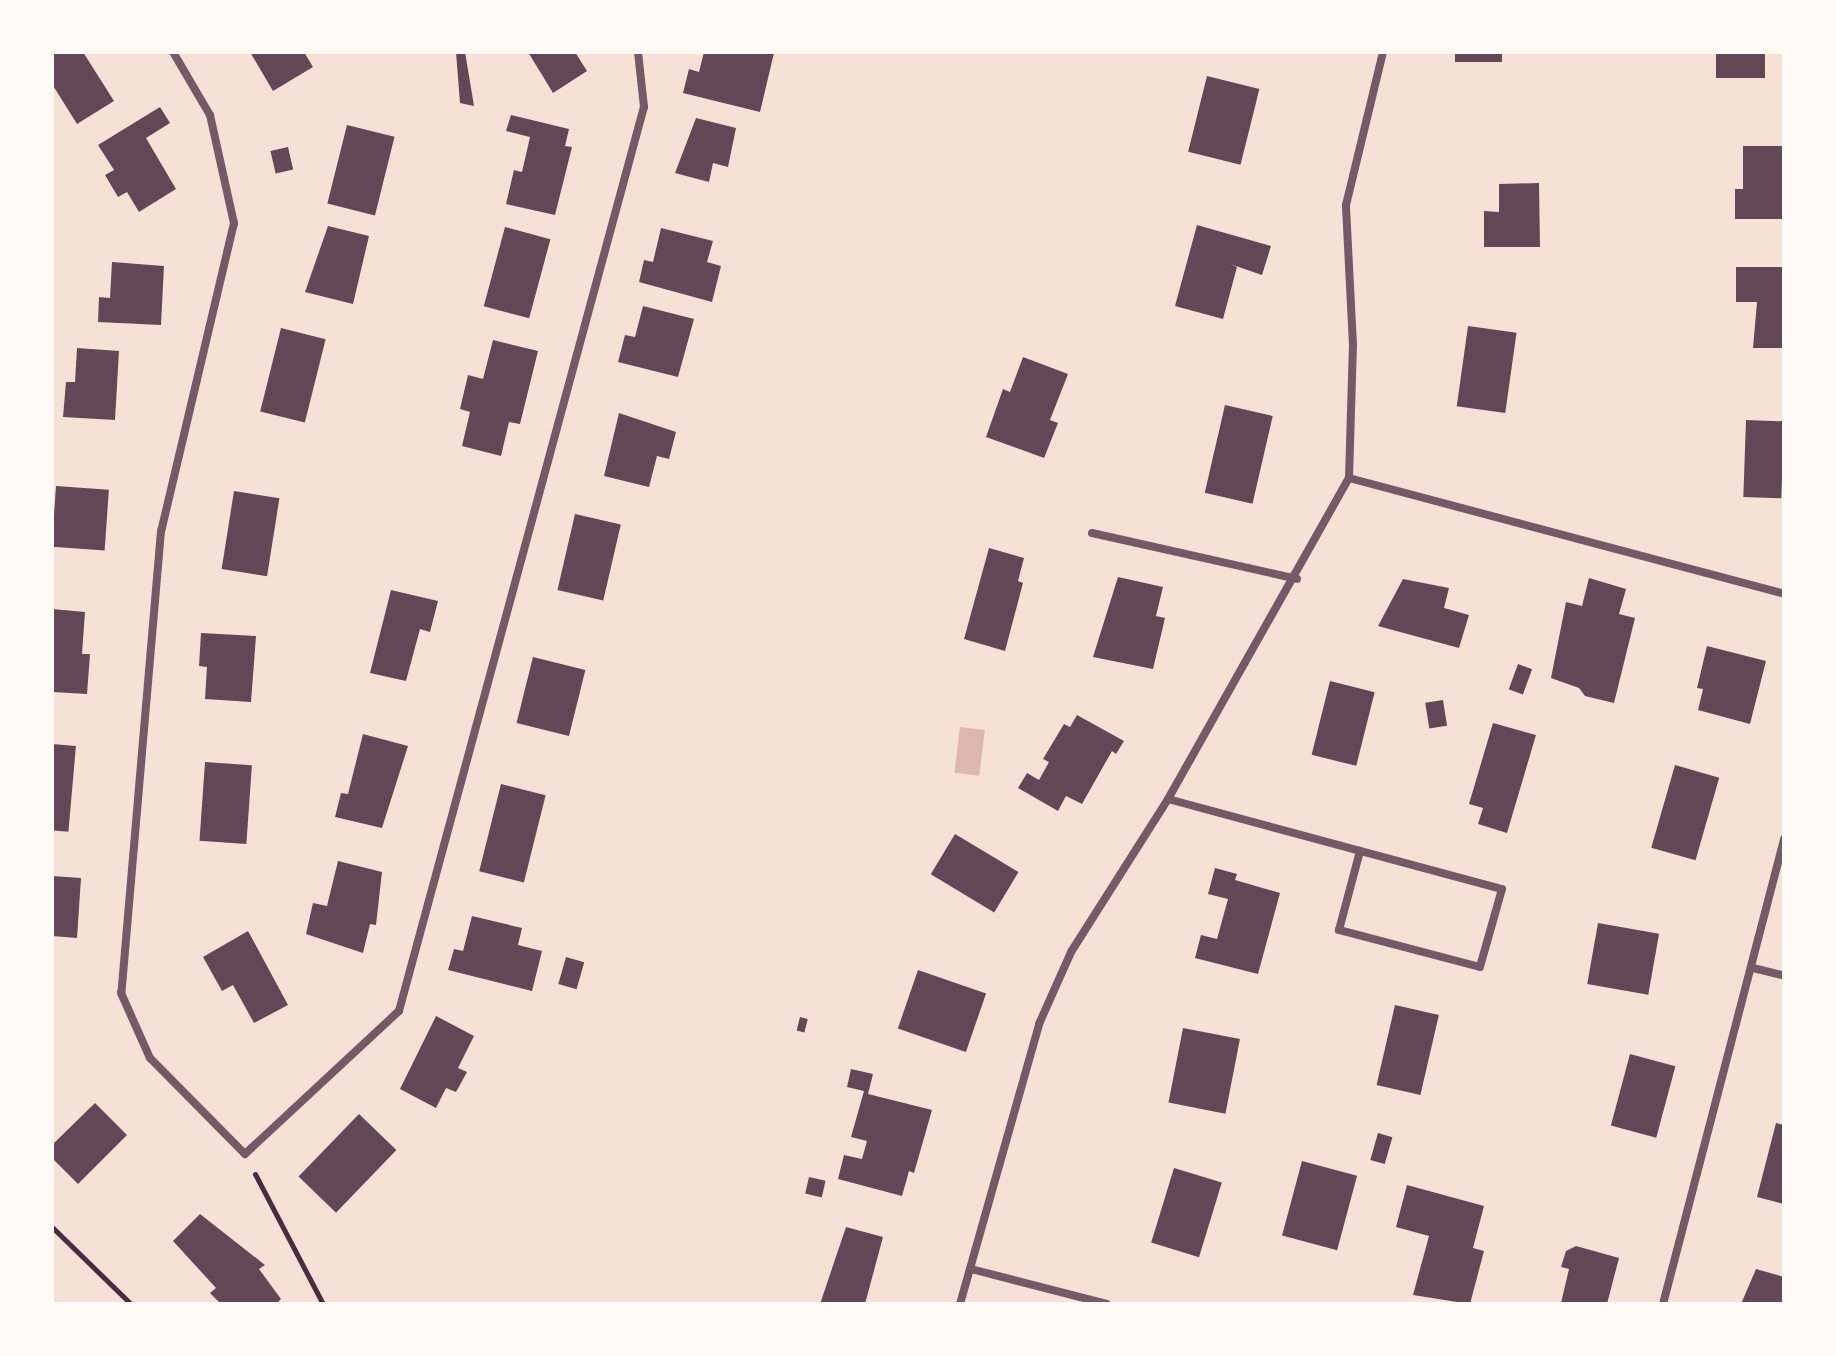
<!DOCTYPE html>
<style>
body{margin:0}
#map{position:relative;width:1836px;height:1356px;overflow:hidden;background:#f7e1d7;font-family:"PT Sans Narrow",sans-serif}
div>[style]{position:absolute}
.water>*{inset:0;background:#dcb8b0;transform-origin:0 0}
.building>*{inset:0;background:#644757;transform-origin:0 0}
.path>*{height:5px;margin:-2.5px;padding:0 2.5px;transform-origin:2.5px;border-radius:2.5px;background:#4a2c40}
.minor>*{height:8px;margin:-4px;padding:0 4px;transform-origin:4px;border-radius:4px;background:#755966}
span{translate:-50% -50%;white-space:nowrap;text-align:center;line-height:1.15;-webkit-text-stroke:8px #fffaf5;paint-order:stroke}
.frame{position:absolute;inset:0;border:54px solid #fffaf5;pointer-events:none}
</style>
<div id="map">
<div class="water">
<i style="left:960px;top:727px;width:25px;height:46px;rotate:7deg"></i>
</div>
<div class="building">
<i style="clip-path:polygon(52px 52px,83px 52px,114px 101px,77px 124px,52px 84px)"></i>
<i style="clip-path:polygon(250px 52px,304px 52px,313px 67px,273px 91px)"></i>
<i style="clip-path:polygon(456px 52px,465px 52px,474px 106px,460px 103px)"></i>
<i style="clip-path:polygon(528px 52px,575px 52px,587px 71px,553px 93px)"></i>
<i style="clip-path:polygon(704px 52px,774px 53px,760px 112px,683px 93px,689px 69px,699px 72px)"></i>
<i style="left:1455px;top:52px;width:47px;height:10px"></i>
<i style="left:1716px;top:52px;width:49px;height:26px"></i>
<i style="left:1207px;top:76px;width:54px;height:78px;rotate:14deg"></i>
<i style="clip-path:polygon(160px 107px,170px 123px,146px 138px,176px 189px,139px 212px,127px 192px,118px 197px,105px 175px,114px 170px,98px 145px)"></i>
<i style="clip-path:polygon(511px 115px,569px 129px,565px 146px,572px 147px,555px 215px,506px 204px,514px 170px,522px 172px,530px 137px,506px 131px)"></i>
<i style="clip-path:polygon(696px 118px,736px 128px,728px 167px,713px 163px,709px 182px,675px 173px)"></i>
<i style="left:347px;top:125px;width:49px;height:81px;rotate:14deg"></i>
<i style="clip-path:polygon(1743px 146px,1784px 146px,1784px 219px,1735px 219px,1735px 189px,1743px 189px)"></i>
<i style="left:288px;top:147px;width:23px;height:18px;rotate:77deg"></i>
<i style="clip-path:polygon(1539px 183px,1540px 247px,1484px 247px,1484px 211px,1499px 212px,1499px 184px)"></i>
<i style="clip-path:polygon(1197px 225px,1271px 246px,1262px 275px,1230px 264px,1237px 267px,1223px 319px,1175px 306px)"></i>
<i style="clip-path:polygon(328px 226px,369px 236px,353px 304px,305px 292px)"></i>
<i style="left:505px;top:227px;width:47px;height:82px;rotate:15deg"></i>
<i style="clip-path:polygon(661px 228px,713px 241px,707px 262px,721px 266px,712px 302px,639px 282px,644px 260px,653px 262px)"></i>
<i style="clip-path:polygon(112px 262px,164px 266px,161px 325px,98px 322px,99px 297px,110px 298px)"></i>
<i style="clip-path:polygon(1736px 267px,1784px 267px,1784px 348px,1753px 348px,1757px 302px,1736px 302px)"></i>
<i style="clip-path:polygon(643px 306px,694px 319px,678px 377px,618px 362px,625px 335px,635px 337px)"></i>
<i style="left:1468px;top:326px;width:49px;height:81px;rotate:8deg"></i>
<i style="left:281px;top:328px;width:46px;height:86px;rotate:14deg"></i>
<i style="clip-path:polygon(493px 340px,538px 351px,520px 424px,509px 422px,501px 456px,462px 446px,470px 412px,460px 409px,468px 375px,483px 379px)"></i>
<i style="clip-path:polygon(77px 348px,119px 351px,115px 420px,63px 417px,66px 382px,75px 382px)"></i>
<i style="clip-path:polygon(1023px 357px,1068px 374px,1050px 420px,1058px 423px,1044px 458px,986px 437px,1003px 389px,1010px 392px)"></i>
<i style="left:1225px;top:405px;width:49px;height:90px;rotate:13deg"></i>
<i style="clip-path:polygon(619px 413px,676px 432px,669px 459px,657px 456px,649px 487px,604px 476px)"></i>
<i style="left:1746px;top:420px;width:38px;height:77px;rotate:2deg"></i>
<i style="left:56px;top:486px;width:53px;height:61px;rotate:4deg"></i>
<i style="left:234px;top:491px;width:46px;height:79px;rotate:9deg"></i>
<i style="left:575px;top:514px;width:47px;height:78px;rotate:13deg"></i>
<i style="clip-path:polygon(989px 548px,1024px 558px,1018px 581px,1023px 583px,1005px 651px,964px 639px)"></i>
<i style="clip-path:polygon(1118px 577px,1163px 587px,1156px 616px,1165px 618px,1153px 669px,1093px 657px)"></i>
<i style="clip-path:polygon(1589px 578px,1626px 589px,1619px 614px,1635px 618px,1614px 703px,1585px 696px,1579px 688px,1551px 678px,1566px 602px,1582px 606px)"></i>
<i style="clip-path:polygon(1403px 579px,1449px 588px,1444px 608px,1469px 615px,1459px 648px,1378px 626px)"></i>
<i style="clip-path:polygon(391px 590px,438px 601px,430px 632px,420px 629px,406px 681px,370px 673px)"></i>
<i style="clip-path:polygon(52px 609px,85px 612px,82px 654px,90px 654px,87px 694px,52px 692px)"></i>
<i style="clip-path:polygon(201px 633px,256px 636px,251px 702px,205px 699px,207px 667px,199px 666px)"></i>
<i style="clip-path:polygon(1707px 646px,1766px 661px,1750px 724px,1698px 710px,1703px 689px,1697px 688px)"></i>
<i style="left:533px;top:657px;width:54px;height:68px;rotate:14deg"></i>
<i style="left:1518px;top:664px;width:15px;height:27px;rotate:20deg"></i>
<i style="left:1330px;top:681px;width:46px;height:76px;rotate:14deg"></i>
<i style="left:1443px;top:700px;width:26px;height:18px;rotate:81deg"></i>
<i style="clip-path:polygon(1077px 715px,1124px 741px,1116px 754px,1112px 751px,1082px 804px,1066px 796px,1058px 811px,1018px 788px,1027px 773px,1039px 780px,1049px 762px,1043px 759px,1064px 724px,1070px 727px)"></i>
<i style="clip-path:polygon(1493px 723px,1536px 735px,1507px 833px,1478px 824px,1483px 808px,1469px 804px)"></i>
<i style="clip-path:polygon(363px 734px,408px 746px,382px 828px,335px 817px,341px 793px,348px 794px)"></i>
<i style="left:52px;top:744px;width:24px;height:86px;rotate:5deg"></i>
<i style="left:205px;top:762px;width:47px;height:79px;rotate:4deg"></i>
<i style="left:1675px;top:765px;width:46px;height:86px;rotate:16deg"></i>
<i style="left:501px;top:784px;width:46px;height:90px;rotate:14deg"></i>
<i style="left:955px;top:834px;width:74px;height:47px;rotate:31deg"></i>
<i style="clip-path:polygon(338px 861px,382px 872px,376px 925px,370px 924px,363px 953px,306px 934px,313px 903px,327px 906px)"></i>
<i style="clip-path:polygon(1215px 868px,1237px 874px,1235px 880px,1280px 893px,1258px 974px,1195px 958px,1201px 935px,1217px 939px,1228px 899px,1208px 894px)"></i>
<i style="clip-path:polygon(52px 876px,81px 878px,77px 938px,52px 936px)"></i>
<i style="clip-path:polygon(472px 916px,522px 928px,518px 945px,542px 951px,532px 991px,448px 970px,454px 949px,463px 951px)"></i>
<i style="left:1598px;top:923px;width:62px;height:62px;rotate:10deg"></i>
<i style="clip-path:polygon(248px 931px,288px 1005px,254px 1023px,233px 985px,222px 991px,203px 957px)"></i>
<i style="left:566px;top:957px;width:19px;height:28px;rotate:16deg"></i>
<i style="left:918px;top:970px;width:72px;height:62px;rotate:19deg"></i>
<i style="left:1395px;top:1005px;width:45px;height:82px;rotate:13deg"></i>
<i style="clip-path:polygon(436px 1016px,474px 1036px,458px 1068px,467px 1072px,456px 1092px,446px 1088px,436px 1108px,400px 1089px)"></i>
<i style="left:800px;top:1017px;width:8px;height:14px;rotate:14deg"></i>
<i style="left:1183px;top:1028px;width:58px;height:76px;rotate:11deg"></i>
<i style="left:1630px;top:1054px;width:47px;height:74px;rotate:15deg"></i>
<i style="clip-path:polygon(851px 1069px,873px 1074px,868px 1094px,932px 1110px,914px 1173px,909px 1171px,902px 1196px,838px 1179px,844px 1155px,862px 1159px,867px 1141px,851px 1137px,864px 1091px,847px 1087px)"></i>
<i style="clip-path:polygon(95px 1103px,127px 1135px,78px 1184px,52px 1158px,52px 1145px)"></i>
<i style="left:359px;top:1114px;width:52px;height:87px;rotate:44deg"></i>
<i style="clip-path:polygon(1776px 1123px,1784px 1125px,1784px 1204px,1757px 1197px)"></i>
<i style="left:1378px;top:1133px;width:15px;height:28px;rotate:16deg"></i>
<i style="left:1302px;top:1161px;width:57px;height:77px;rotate:15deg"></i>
<i style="left:1174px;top:1168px;width:50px;height:78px;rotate:17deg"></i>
<i style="left:809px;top:1177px;width:17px;height:17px;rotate:13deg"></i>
<i style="clip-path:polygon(1407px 1185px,1484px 1206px,1473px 1248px,1484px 1251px,1470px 1304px,1413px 1295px,1429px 1236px,1396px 1227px)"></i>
<i style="clip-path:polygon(200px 1214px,265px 1265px,259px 1269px,281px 1299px,276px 1304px,221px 1304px,210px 1293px,216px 1288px,173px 1241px)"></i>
<i style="clip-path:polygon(846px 1227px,883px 1237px,865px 1304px,820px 1304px)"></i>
<i style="clip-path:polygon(1576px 1246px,1619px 1258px,1607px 1304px,1561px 1303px,1569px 1269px,1561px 1267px,1566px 1251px)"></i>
<i style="clip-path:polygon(1756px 1269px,1784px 1277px,1784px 1304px,1741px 1304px)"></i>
</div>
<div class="path">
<i style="left:255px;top:1174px;width:147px;rotate:62.4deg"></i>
<i style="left:52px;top:1227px;width:110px;rotate:44.3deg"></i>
</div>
<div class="minor">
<i style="left:173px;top:52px;width:73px;rotate:59.6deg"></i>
<i style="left:210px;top:115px;width:111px;rotate:77.5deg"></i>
<i style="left:234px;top:223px;width:317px;rotate:103.3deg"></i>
<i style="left:161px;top:531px;width:464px;rotate:94.9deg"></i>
<i style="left:121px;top:993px;width:71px;rotate:66deg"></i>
<i style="left:150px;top:1058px;width:135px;rotate:45.3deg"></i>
<i style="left:245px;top:1154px;width:210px;rotate:-42.9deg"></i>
<i style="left:399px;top:1011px;width:937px;rotate:-74.84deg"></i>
<i style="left:644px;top:107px;width:55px;rotate:-96.2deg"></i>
<i style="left:1349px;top:478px;width:450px;rotate:14.9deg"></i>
<i style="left:1092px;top:533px;width:210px;rotate:12.6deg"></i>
<i style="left:1168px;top:799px;width:346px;rotate:15.1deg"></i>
<i style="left:1502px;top:889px;width:81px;rotate:105.8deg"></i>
<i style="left:1480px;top:967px;width:146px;rotate:-165.3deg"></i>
<i style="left:1339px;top:930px;width:82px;rotate:-75.1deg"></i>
<i style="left:1753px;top:968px;width:32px;rotate:14deg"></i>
<i style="left:971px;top:1269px;width:140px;rotate:14.4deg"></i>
<i style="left:960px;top:1304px;width:291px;rotate:-74.2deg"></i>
<i style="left:1039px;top:1024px;width:79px;rotate:-66deg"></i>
<i style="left:1071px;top:952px;width:181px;rotate:-57.6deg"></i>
<i style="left:1168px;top:799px;width:369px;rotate:-60.6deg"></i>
<i style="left:1349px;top:478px;width:133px;rotate:-88.3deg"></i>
<i style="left:1353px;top:345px;width:140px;rotate:-92.9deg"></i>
<i style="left:1346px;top:205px;width:157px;rotate:-76.4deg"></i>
<i style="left:1663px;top:1304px;width:481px;rotate:-75.4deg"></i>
</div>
<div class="frame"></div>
</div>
